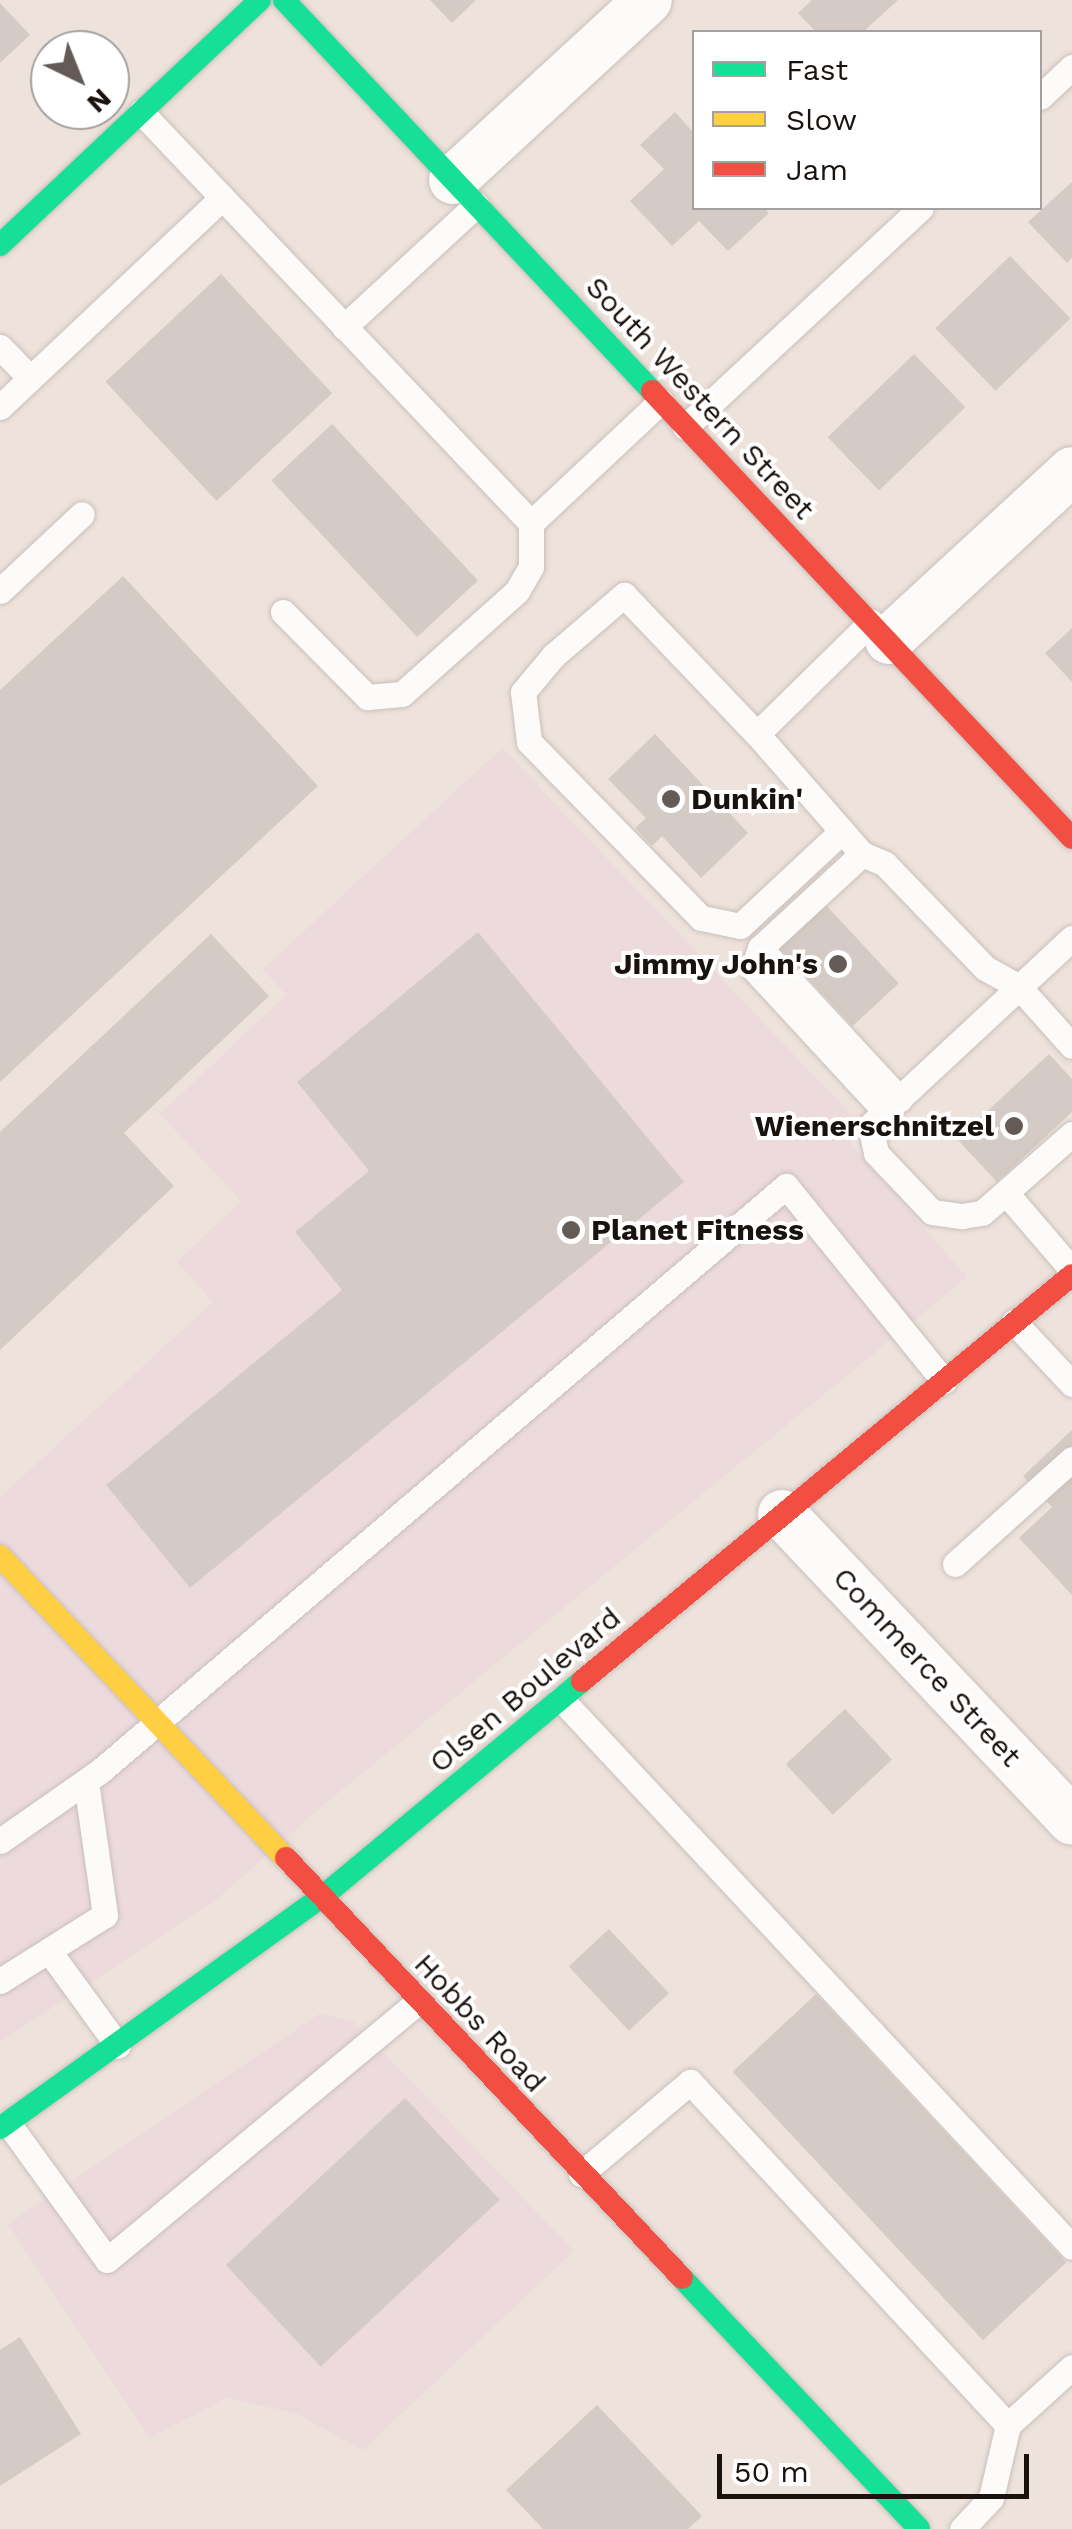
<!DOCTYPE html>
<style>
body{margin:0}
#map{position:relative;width:1072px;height:2529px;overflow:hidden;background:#eee2dc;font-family:"Work Sans",sans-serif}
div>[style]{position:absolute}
.commercial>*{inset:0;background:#eddadd}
.building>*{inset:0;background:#d5cbc6;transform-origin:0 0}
.roads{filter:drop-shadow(0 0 2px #c9c0bb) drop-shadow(0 0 2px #c9c0bb)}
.lane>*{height:25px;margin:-12.5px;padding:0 12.5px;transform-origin:12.5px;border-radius:12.5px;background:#fcfbfa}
.street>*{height:48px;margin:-24px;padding:0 24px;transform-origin:24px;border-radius:24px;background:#fcfbfa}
.fast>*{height:22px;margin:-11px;padding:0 11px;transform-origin:11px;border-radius:11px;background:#16e098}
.slow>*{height:22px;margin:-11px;padding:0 11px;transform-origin:11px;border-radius:11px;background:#ffcf43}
.jam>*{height:22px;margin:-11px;padding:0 11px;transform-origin:11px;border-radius:11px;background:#f24e42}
.dots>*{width:28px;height:28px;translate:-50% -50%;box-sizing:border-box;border:5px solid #fff;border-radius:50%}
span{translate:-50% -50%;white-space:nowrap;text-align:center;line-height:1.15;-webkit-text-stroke:8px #fff;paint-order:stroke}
.street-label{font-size:30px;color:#19120e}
.poi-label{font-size:30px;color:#19120e;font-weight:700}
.left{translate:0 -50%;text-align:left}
.right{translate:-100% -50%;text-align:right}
.legend{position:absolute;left:692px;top:30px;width:350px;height:180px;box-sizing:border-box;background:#fff;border:2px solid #a3a09f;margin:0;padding:12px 18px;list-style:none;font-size:30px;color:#19120e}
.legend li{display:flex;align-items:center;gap:20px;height:50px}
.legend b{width:50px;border:2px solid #a3a09f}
.north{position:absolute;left:30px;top:30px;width:100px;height:100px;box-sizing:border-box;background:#fff;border:2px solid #a3a09f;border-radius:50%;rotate:137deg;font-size:28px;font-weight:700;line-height:40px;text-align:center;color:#19120e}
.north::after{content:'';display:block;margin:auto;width:35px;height:45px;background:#645b56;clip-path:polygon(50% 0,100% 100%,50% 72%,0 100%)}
.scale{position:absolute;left:717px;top:2454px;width:312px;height:45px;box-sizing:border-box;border:5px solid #19120e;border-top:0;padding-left:12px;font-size:30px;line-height:35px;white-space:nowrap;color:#19120e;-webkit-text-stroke:8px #fff;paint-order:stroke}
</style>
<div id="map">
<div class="commercial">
<i style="clip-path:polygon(502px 748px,858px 1122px,850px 1143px,967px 1277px,320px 1808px,215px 1901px,0 2042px,0 1497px,213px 1302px,177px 1262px,241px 1201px,160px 1114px,286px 995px,263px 969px)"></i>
<i style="clip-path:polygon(319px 2014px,353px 2021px,574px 2251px,363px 2450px,295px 2413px,227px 2398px,149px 2438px,8px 2224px)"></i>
</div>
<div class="building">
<i style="clip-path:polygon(430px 0,476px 0,452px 23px)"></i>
<i style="clip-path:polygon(812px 0,898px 0,863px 32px,816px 32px,798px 13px)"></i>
<i style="clip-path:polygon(0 3px,30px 35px,0 63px)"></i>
<i style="clip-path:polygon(675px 112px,694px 133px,694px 208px,764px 208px,769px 213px,728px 251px,699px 221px,672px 246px,630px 201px,664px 169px,640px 145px)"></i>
<i style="clip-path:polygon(1072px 182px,1072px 258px,1067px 263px,1028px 222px)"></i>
<i style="left:1010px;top:256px;width:87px;height:104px;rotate:46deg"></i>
<i style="left:221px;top:274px;width:163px;height:158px;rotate:47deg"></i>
<i style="left:914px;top:354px;width:74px;height:120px;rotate:46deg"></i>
<i style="left:332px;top:424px;width:214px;height:83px;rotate:47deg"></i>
<i style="clip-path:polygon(123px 576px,318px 786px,0 1082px,0 690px)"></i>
<i style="clip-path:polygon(1072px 628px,1072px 682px,1045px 653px)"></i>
<i style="clip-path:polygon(655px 734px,748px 833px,701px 878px,662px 836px,652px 846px,635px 828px,646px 818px,608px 779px)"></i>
<i style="left:823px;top:902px;width:111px;height:63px;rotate:47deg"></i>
<i style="clip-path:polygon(478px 932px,684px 1182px,190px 1588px,106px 1485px,342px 1290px,295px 1232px,369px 1171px,297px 1082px)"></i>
<i style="clip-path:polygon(211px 934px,269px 996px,124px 1133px,174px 1186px,0 1350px,0 1132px)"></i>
<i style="clip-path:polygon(1049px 1054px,1072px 1079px,1072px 1112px,997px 1182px,957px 1139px)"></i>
<i style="clip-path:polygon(1072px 1430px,1072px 1595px,1019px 1538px,1052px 1507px,1023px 1476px)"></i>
<i style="left:845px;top:1709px;width:69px;height:81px;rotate:47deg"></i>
<i style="left:609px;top:1929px;width:88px;height:55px;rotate:47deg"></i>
<i style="left:816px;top:1994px;width:367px;height:114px;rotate:47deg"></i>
<i style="left:405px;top:2098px;width:139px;height:245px;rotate:47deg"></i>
<i style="clip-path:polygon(20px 2337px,81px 2434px,0 2486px,0 2350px)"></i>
<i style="clip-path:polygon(597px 2405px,702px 2516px,688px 2529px,543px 2529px,506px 2490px)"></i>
</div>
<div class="roads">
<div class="lane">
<i style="left:1040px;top:97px;width:44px;rotate:-43.2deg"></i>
<i style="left:141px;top:112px;width:567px;rotate:46.5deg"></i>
<i style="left:531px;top:523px;width:178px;rotate:-43.2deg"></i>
<i style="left:344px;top:327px;width:180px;rotate:-42.7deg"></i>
<i style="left:0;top:347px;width:43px;rotate:45.9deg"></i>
<i style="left:0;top:407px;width:305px;rotate:-43.3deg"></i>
<i style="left:685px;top:427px;width:322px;rotate:-42.9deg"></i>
<i style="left:0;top:591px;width:112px;rotate:-43.2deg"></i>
<i style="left:283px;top:612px;width:120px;rotate:45.3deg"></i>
<i style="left:367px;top:697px;width:35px;rotate:-5deg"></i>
<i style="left:402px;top:694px;width:154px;rotate:-41.8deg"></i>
<i style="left:517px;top:591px;width:28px;rotate:-60deg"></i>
<i style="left:531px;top:567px;width:44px;rotate:-90deg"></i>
<i style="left:757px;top:734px;width:160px;rotate:-44.5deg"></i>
<i style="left:842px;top:831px;width:139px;rotate:137deg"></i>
<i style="left:740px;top:926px;width:40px;rotate:-168deg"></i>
<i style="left:701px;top:918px;width:246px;rotate:-134.3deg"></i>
<i style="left:529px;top:742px;width:50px;rotate:-96.8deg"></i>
<i style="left:523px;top:692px;width:47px;rotate:-50.2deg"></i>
<i style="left:553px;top:656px;width:94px;rotate:-40.7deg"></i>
<i style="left:624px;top:595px;width:192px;rotate:46.3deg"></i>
<i style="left:757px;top:734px;width:159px;rotate:48.8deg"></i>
<i style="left:862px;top:854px;width:25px;rotate:23deg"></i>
<i style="left:885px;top:864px;width:144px;rotate:46.1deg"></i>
<i style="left:985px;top:968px;width:39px;rotate:29deg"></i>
<i style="left:1019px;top:987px;width:79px;rotate:48.1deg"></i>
<i style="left:862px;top:854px;width:139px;rotate:137.3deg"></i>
<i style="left:760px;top:948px;width:21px;rotate:109deg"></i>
<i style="left:753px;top:968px;width:195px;rotate:47.3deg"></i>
<i style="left:1072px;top:938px;width:276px;rotate:137.1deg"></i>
<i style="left:870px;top:1126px;width:28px;rotate:77deg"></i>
<i style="left:876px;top:1153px;width:81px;rotate:46.5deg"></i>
<i style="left:932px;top:1212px;width:30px;rotate:8deg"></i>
<i style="left:962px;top:1216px;width:20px;rotate:-9deg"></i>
<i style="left:982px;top:1213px;width:120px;rotate:-41.3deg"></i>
<i style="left:760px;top:948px;width:206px;rotate:47.2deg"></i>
<i style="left:1006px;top:1193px;width:101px;rotate:49.4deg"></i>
<i style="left:1014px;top:1322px;width:85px;rotate:46.9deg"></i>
<i style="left:955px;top:1564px;width:157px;rotate:-41.9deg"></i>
<i style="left:561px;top:1699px;width:749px;rotate:47deg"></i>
<i style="left:0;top:1841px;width:121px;rotate:-34.9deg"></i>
<i style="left:99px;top:1772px;width:903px;rotate:-40.46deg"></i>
<i style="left:786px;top:1186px;width:251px;rotate:51deg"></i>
<i style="left:49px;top:1951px;width:117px;rotate:54deg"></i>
<i style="left:0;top:1981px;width:124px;rotate:-32.2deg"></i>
<i style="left:105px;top:1915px;width:134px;rotate:-98.1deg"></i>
<i style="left:8px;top:2123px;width:169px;rotate:54.1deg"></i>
<i style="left:107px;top:2260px;width:404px;rotate:-39.7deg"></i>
<i style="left:581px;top:2174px;width:143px;rotate:-40.2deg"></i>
<i style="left:690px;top:2082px;width:468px;rotate:47.2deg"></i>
<i style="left:962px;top:2529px;width:42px;rotate:-46.9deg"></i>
<i style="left:991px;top:2498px;width:75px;rotate:-76.9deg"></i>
<i style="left:1008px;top:2425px;width:86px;rotate:-42.2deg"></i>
</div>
<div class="street">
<i style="left:453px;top:180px;width:265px;rotate:-42.7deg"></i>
<i style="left:889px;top:640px;width:249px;rotate:-42.7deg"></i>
<i style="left:782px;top:1514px;width:422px;rotate:46.6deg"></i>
</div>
<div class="fast">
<i style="left:284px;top:0;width:537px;rotate:46.74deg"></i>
<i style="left:0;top:245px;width:357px;rotate:-43.3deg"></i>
<i style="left:0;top:2128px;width:396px;rotate:-35.7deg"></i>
<i style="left:322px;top:1897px;width:338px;rotate:-39.7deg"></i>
<i style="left:682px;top:2278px;width:345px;rotate:46.6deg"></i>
</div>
<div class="slow">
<i style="left:0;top:1556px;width:416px;rotate:46.6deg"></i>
</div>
<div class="jam">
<i style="left:652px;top:391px;width:613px;rotate:46.78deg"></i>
<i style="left:582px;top:1681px;width:636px;rotate:-39.64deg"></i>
<i style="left:286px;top:1858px;width:577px;rotate:46.68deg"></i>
</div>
</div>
<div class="dots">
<i style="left:671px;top:799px;background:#645b56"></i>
<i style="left:838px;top:964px;background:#645b56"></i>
<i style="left:1014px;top:1126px;background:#645b56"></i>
<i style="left:571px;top:1230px;background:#645b56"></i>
</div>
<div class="street-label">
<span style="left:700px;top:398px;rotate:47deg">South Western Street</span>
<span style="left:927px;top:1667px;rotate:47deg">Commerce Street</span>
<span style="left:525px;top:1690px;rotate:-40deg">Olsen Boulevard</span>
<span style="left:480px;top:2023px;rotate:47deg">Hobbs Road</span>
</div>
<div class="poi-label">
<span class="left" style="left:691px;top:799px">Dunkin'</span>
<span class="right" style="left:818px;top:964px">Jimmy John's</span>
<span class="right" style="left:994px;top:1126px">Wienerschnitzel</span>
<span class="left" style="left:591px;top:1230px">Planet Fitness</span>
</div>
<ul class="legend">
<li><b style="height:12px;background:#16e098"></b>Fast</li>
<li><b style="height:12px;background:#ffcf43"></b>Slow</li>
<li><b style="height:12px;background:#f24e42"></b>Jam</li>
</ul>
<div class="north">N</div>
<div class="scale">50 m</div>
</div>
